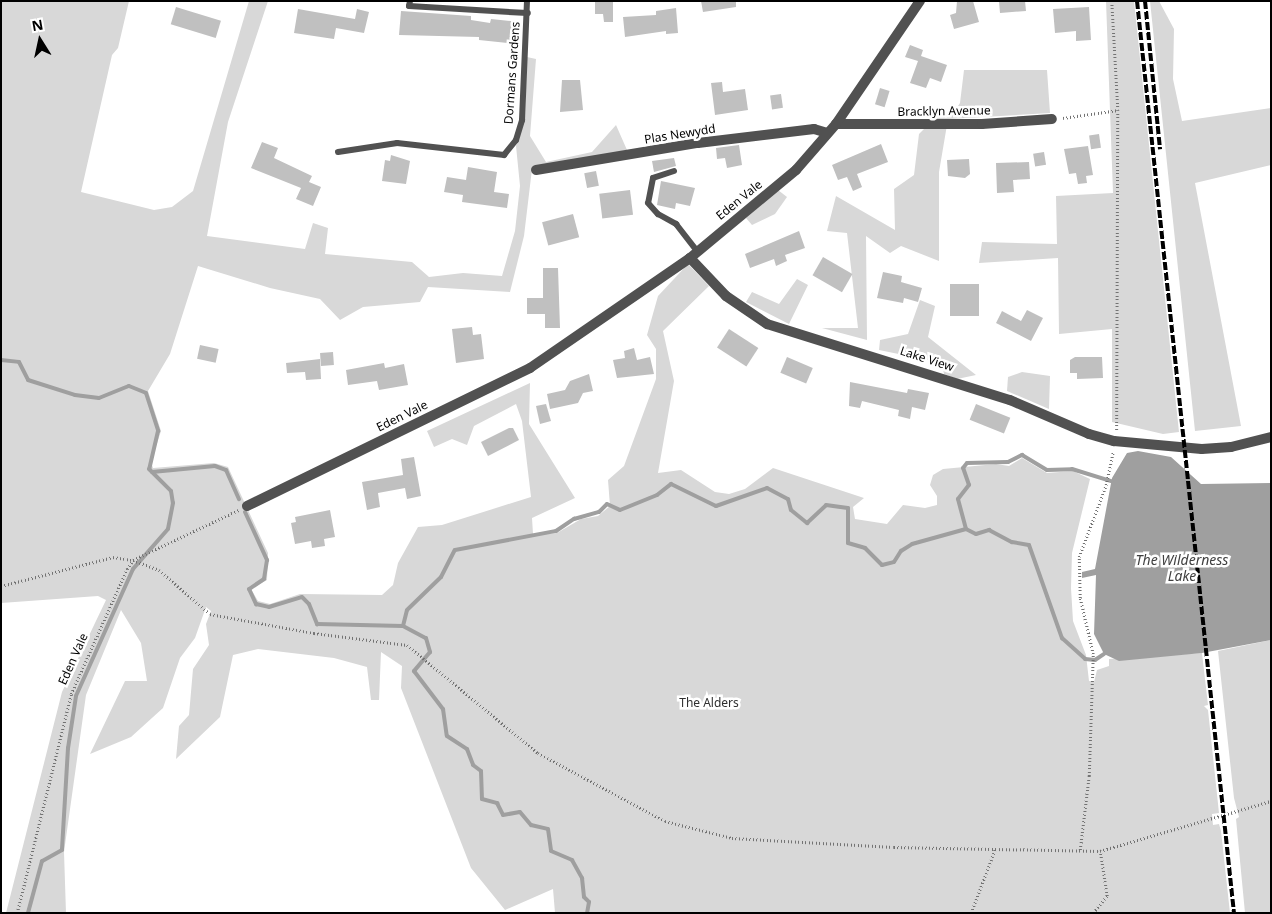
<!DOCTYPE html>
<style>
body{margin:0}
#map{position:relative;width:1272px;height:914px;overflow:hidden;background:#fff;font-family:"Noto Sans",sans-serif}
div>[style]{position:absolute}
.green>*{inset:0;background:#d8d8d8}
.water>*{inset:0;background:#9f9f9f}
.stream>*{height:4px;margin:-2px;padding:0 2px;transform-origin:2px;border-radius:2px;background:#9f9f9f}
.building>*{inset:0;background:#c0c0c0;transform-origin:0 0}
.path>*{height:2.5px;margin-top:-1.25px;transform-origin:0;background:repeating-linear-gradient(90deg,#737373 0 1px,transparent 0 3.5px)}
.lane>*{height:6px;margin:-3px;padding:0 3px;transform-origin:3px;border-radius:3px;background:#515151}
.street>*{height:10px;margin:-5px;padding:0 5px;transform-origin:5px;border-radius:5px;background:#515151}
.rail>*{height:4px;margin-top:-2px;transform-origin:0;background:repeating-linear-gradient(90deg,#000 0 8px,transparent 0 10.5px)}
span{translate:-50% -50%;white-space:nowrap;text-align:center;line-height:1.15;-webkit-text-stroke:5px #fff;paint-order:stroke}
.street-label{font-size:12px;color:#000}
.park-label{font-size:12px;color:#2f2f2f}
.water-label{font-size:14px;color:#404040;font-style:italic}
.frame{position:absolute;inset:0;border:2px solid #000;pointer-events:none}
.north{position:absolute;left:15px;top:15px;width:50px;height:50px;-webkit-text-stroke:4px #fff;paint-order:stroke;rotate:350deg;font-size:14px;font-weight:700;line-height:20px;text-align:center;color:#000}
.north::after{content:'';display:block;margin:auto;width:18px;height:22px;background:#000;clip-path:polygon(50% 0,100% 100%,50% 72%,0 100%)}
</style>
<div id="map">
<div class="green">
<i style="clip-path:polygon(1px 1px,129px 1px,118px 48px,112px 55px,81px 192px,154px 210px,172px 207px,193px 191px,249px 1px,268px 1px,228px 122px,207px 236px,305px 249px,313px 223px,328px 228px,325px 254px,412px 262px,429px 277px,463px 273px,502px 276px,515px 231px,520px 186px,516px 146px,525px 117px,527px 57px,536px 59px,530px 136px,546px 162px,592px 152px,616px 125px,627px 150px,532px 169px,524px 236px,510px 292px,428px 287px,420px 302px,363px 307px,340px 320px,320px 299px,270px 288px,198px 266px,170px 354px,148px 391px,161px 431px,151px 462px,153px 468px,214px 463px,228px 467px,268px 553px,267px 580px,251px 589px,258px 601px,270px 604px,300px 594px,382px 595px,393px 585px,398px 563px,418px 527px,442px 525px,531px 497px,522px 421px,516px 404px,474px 426px,467px 445px,452px 439px,434px 447px,427px 431px,530px 383px,529px 424px,575px 498px,532px 518px,533px 534px,557px 533px,581px 519px,598px 516px,610px 506px,608px 480px,624px 466px,656px 379px,656px 349px,647px 335px,658px 296px,688px 264px,709px 286px,663px 331px,674px 381px,658px 473px,681px 470px,715px 492px,729px 494px,745px 489px,773px 468px,864px 498px,853px 507px,855px 519px,887px 524px,903px 505px,925px 508px,937px 505px,937px 496px,930px 485px,933px 475px,943px 469px,996px 464px,1009px 466px,1022px 458px,1047px 473px,1073px 471px,1090px 479px,1072px 553px,1071px 588px,1073px 621px,1086px 655px,1089px 681px,1094px 682px,1097px 670px,1109px 666px,1109px 659px,1202px 653px,1208px 705px,1204px 706px,1208px 710px,1219px 813px,1212px 814px,1213px 825px,1219px 824px,1221px 831px,1230px 913px,555px 913px,553px 889px,505px 910px,471px 868px,401px 688px,402px 666px,381px 652px,379px 700px,371px 700px,367px 667px,334px 658px,258px 649px,233px 655px,220px 717px,176px 759px,179px 726px,189px 715px,193px 669px,209px 645px,206px 624px,211px 611px,206px 607px,195px 638px,180px 658px,163px 708px,131px 737px,90px 754px,125px 681px,147px 681px,141px 643px,121px 610px,86px 695px,64px 852px,66px 913px,6px 913px,62px 692px,106px 600px,98px 596px,1px 603px)"></i>
<i style="clip-path:polygon(1106px 1px,1134px 1px,1179px 432px,1163px 434px,1112px 422px,1112px 329px,1059px 334px,1058px 258px,979px 263px,982px 242px,1057px 244px,1056px 196px,1113px 193px)"></i>
<i style="clip-path:polygon(1150px 1px,1159px 1px,1174px 29px,1173px 79px,1182px 121px,1271px 108px,1271px 165px,1195px 183px,1241px 426px,1195px 431px)"></i>
<i style="clip-path:polygon(964px 70px,1047px 70px,1050px 113px,948px 119px,939px 172px,939px 261px,901px 246px,890px 253px,866px 236px,867px 340px,822px 328px,858px 328px,847px 233px,827px 231px,836px 196px,895px 230px,894px 189px,914px 175px,919px 134px,939px 114px,954px 112px,960px 103px)"></i>
<i style="clip-path:polygon(778px 190px,787px 197px,775px 214px,752px 225px,746px 218px)"></i>
<i style="clip-path:polygon(797px 279px,808px 285px,789px 324px,746px 302px,752px 292px,779px 304px)"></i>
<i style="clip-path:polygon(920px 300px,935px 306px,928px 337px,976px 375px,957px 379px,944px 374px,940px 356px,928px 360px,879px 350px,880px 340px,908px 334px)"></i>
<i style="clip-path:polygon(1022px 372px,1050px 376px,1049px 409px,1007px 391px,1008px 377px)"></i>
<i style="clip-path:polygon(1271px 640px,1271px 913px,1245px 913px,1236px 819px,1239px 817px,1234px 798px,1218px 651px)"></i>
</div>
<div class="water">
<i style="clip-path:polygon(1138px 451px,1171px 457px,1201px 484px,1271px 483px,1271px 640px,1202px 653px,1119px 661px,1104px 654px,1094px 634px,1096px 575px,1082px 578px,1082px 572px,1095px 569px,1112px 478px,1127px 453px)"></i>
</div>
<div class="stream">
<i style="left:1px;top:360px;width:18px;rotate:6deg"></i>
<i style="left:19px;top:362px;width:20px;rotate:63deg"></i>
<i style="left:28px;top:380px;width:49px;rotate:17.7deg"></i>
<i style="left:75px;top:395px;width:24px;rotate:7deg"></i>
<i style="left:99px;top:398px;width:32px;rotate:-22deg"></i>
<i style="left:129px;top:386px;width:18px;rotate:22deg"></i>
<i style="left:146px;top:393px;width:40px;rotate:72deg"></i>
<i style="left:158px;top:431px;width:39px;rotate:103deg"></i>
<i style="left:149px;top:469px;width:31px;rotate:45deg"></i>
<i style="left:171px;top:491px;width:12px;rotate:81deg"></i>
<i style="left:173px;top:503px;width:26px;rotate:101deg"></i>
<i style="left:168px;top:529px;width:53px;rotate:131.2deg"></i>
<i style="left:133px;top:569px;width:139px;rotate:114.2deg"></i>
<i style="left:76px;top:696px;width:53px;rotate:98.7deg"></i>
<i style="left:68px;top:748px;width:102px;rotate:93.4deg"></i>
<i style="left:62px;top:850px;width:23px;rotate:151deg"></i>
<i style="left:42px;top:861px;width:54px;rotate:105.1deg"></i>
<i style="left:152px;top:472px;width:63px;rotate:-5.4deg"></i>
<i style="left:215px;top:466px;width:12px;rotate:20deg"></i>
<i style="left:226px;top:470px;width:32px;rotate:66deg"></i>
<i style="left:245px;top:512px;width:53px;rotate:65.4deg"></i>
<i style="left:267px;top:560px;width:19px;rotate:99deg"></i>
<i style="left:264px;top:579px;width:18px;rotate:146deg"></i>
<i style="left:249px;top:589px;width:17px;rotate:65deg"></i>
<i style="left:256px;top:604px;width:13px;rotate:13deg"></i>
<i style="left:269px;top:607px;width:34px;rotate:-17deg"></i>
<i style="left:302px;top:597px;width:10px;rotate:45deg"></i>
<i style="left:309px;top:604px;width:22px;rotate:68deg"></i>
<i style="left:317px;top:624px;width:86px;rotate:1.3deg"></i>
<i style="left:966px;top:529px;width:31px;rotate:-105deg"></i>
<i style="left:958px;top:499px;width:18px;rotate:-52deg"></i>
<i style="left:969px;top:485px;width:18px;rotate:-109deg"></i>
<i style="left:963px;top:468px;width:6px;rotate:-51deg"></i>
<i style="left:967px;top:463px;width:41px;rotate:-1.4deg"></i>
<i style="left:1008px;top:462px;width:16px;rotate:-27deg"></i>
<i style="left:1022px;top:455px;width:29px;rotate:31deg"></i>
<i style="left:1047px;top:470px;width:25px;rotate:-2deg"></i>
<i style="left:1072px;top:469px;width:41px;rotate:17.1deg"></i>
<i style="left:966px;top:529px;width:11px;rotate:27deg"></i>
<i style="left:976px;top:534px;width:14px;rotate:-17deg"></i>
<i style="left:989px;top:530px;width:26px;rotate:28deg"></i>
<i style="left:1012px;top:542px;width:17px;rotate:10deg"></i>
<i style="left:1029px;top:545px;width:99px;rotate:70.5deg"></i>
<i style="left:1062px;top:638px;width:31px;rotate:42deg"></i>
<i style="left:1085px;top:659px;width:10px;rotate:6deg"></i>
<i style="left:1095px;top:660px;width:11px;rotate:-34deg"></i>
<i style="left:403px;top:626px;width:16px;rotate:-76deg"></i>
<i style="left:407px;top:610px;width:47px;rotate:-44.1deg"></i>
<i style="left:441px;top:577px;width:30px;rotate:-63deg"></i>
<i style="left:455px;top:550px;width:103px;rotate:-10.7deg"></i>
<i style="left:556px;top:531px;width:22px;rotate:-34deg"></i>
<i style="left:574px;top:519px;width:26px;rotate:-16deg"></i>
<i style="left:599px;top:512px;width:11px;rotate:-45deg"></i>
<i style="left:607px;top:504px;width:14px;rotate:25deg"></i>
<i style="left:620px;top:510px;width:40px;rotate:-22deg"></i>
<i style="left:657px;top:495px;width:18px;rotate:-38deg"></i>
<i style="left:671px;top:484px;width:50px;rotate:26.1deg"></i>
<i style="left:716px;top:506px;width:54px;rotate:-19.4deg"></i>
<i style="left:767px;top:488px;width:24px;rotate:28deg"></i>
<i style="left:788px;top:499px;width:11px;rotate:75deg"></i>
<i style="left:791px;top:510px;width:21px;rotate:39deg"></i>
<i style="left:807px;top:523px;width:26px;rotate:-43deg"></i>
<i style="left:826px;top:505px;width:22px;rotate:8deg"></i>
<i style="left:848px;top:508px;width:35px;rotate:90deg"></i>
<i style="left:848px;top:543px;width:18px;rotate:16deg"></i>
<i style="left:865px;top:548px;width:24px;rotate:45deg"></i>
<i style="left:882px;top:565px;width:12px;rotate:-14deg"></i>
<i style="left:894px;top:562px;width:13px;rotate:-58deg"></i>
<i style="left:901px;top:551px;width:13px;rotate:-32deg"></i>
<i style="left:912px;top:544px;width:56px;rotate:-15.5deg"></i>
<i style="left:403px;top:626px;width:26px;rotate:28deg"></i>
<i style="left:426px;top:638px;width:15px;rotate:74deg"></i>
<i style="left:430px;top:652px;width:25px;rotate:130deg"></i>
<i style="left:414px;top:671px;width:48px;rotate:52.7deg"></i>
<i style="left:443px;top:709px;width:27px;rotate:82deg"></i>
<i style="left:447px;top:736px;width:24px;rotate:33deg"></i>
<i style="left:467px;top:749px;width:17px;rotate:69deg"></i>
<i style="left:473px;top:765px;width:10px;rotate:37deg"></i>
<i style="left:481px;top:771px;width:28px;rotate:88deg"></i>
<i style="left:482px;top:799px;width:16px;rotate:15deg"></i>
<i style="left:497px;top:803px;width:13px;rotate:63deg"></i>
<i style="left:503px;top:815px;width:17px;rotate:-10deg"></i>
<i style="left:520px;top:812px;width:17px;rotate:50deg"></i>
<i style="left:531px;top:825px;width:17px;rotate:13deg"></i>
<i style="left:548px;top:829px;width:22px;rotate:82deg"></i>
<i style="left:551px;top:851px;width:23px;rotate:23deg"></i>
<i style="left:572px;top:860px;width:21px;rotate:61deg"></i>
<i style="left:582px;top:878px;width:19px;rotate:84deg"></i>
<i style="left:584px;top:897px;width:7px;rotate:45deg"></i>
<i style="left:589px;top:902px;width:11px;rotate:100deg"></i>
</div>
<div class="building">
<i style="clip-path:polygon(595px 1px,613px 1px,613px 22px,604px 22px,603px 14px,595px 14px)"></i>
<i style="clip-path:polygon(701px 1px,736px 1px,736px 7px,703px 12px)"></i>
<i style="clip-path:polygon(957px 1px,973px 1px,979px 22px,954px 29px,950px 15px,956px 13px)"></i>
<i style="clip-path:polygon(999px 1px,1025px 1px,1026px 11px,1000px 13px)"></i>
<i style="left:176px;top:7px;width:47px;height:18px;rotate:17deg"></i>
<i style="clip-path:polygon(1089px 7px,1091px 40px,1076px 41px,1076px 31px,1055px 33px,1053px 9px)"></i>
<i style="clip-path:polygon(676px 8px,678px 33px,666px 34px,666px 31px,625px 37px,623px 17px,656px 15px,656px 11px)"></i>
<i style="clip-path:polygon(298px 9px,355px 19px,357px 9px,369px 12px,364px 33px,336px 28px,334px 39px,294px 33px)"></i>
<i style="clip-path:polygon(401px 11px,471px 16px,471px 20px,490px 23px,491px 19px,521px 22px,518px 44px,479px 40px,479px 37px,399px 35px)"></i>
<i style="clip-path:polygon(910px 45px,923px 50px,921px 56px,947px 65px,941px 82px,930px 78px,926px 88px,910px 83px,918px 61px,905px 57px)"></i>
<i style="clip-path:polygon(562px 80px,580px 80px,583px 110px,560px 112px)"></i>
<i style="clip-path:polygon(722px 82px,723px 92px,745px 89px,748px 110px,715px 115px,711px 83px)"></i>
<i style="left:880px;top:88px;width:10px;height:17px;rotate:17deg"></i>
<i style="left:781px;top:94px;width:14px;height:11px;rotate:82deg"></i>
<i style="left:1099px;top:134px;width:14px;height:10px;rotate:82deg"></i>
<i style="clip-path:polygon(262px 142px,278px 148px,274px 158px,312px 176px,309px 182px,321px 187px,313px 206px,296px 199px,301px 188px,251px 168px)"></i>
<i style="clip-path:polygon(881px 144px,888px 162px,857px 174px,862px 187px,853px 191px,847px 177px,838px 180px,832px 165px)"></i>
<i style="clip-path:polygon(739px 145px,742px 165px,727px 168px,725px 158px,717px 159px,716px 148px)"></i>
<i style="clip-path:polygon(1088px 146px,1093px 175px,1086px 176px,1087px 183px,1078px 184px,1076px 173px,1069px 174px,1064px 149px)"></i>
<i style="left:1044px;top:152px;width:13px;height:11px;rotate:81deg"></i>
<i style="clip-path:polygon(391px 155px,410px 161px,406px 184px,382px 181px,385px 160px,390px 161px)"></i>
<i style="clip-path:polygon(674px 158px,676px 166px,654px 172px,652px 161px)"></i>
<i style="clip-path:polygon(969px 159px,970px 174px,965px 178px,948px 176px,947px 160px)"></i>
<i style="clip-path:polygon(1029px 162px,1030px 179px,1013px 180px,1014px 192px,997px 193px,996px 163px)"></i>
<i style="clip-path:polygon(468px 167px,497px 172px,494px 192px,509px 194px,507px 208px,462px 202px,463px 195px,444px 192px,447px 177px,466px 180px)"></i>
<i style="left:596px;top:171px;width:15px;height:12px;rotate:79deg"></i>
<i style="clip-path:polygon(661px 181px,695px 188px,690px 206px,676px 203px,675px 209px,657px 205px)"></i>
<i style="left:630px;top:190px;width:25px;height:31px;rotate:83deg"></i>
<i style="left:573px;top:214px;width:24px;height:32px;rotate:75deg"></i>
<i style="clip-path:polygon(799px 231px,805px 248px,785px 255px,787px 261px,776px 266px,774px 259px,750px 268px,745px 254px)"></i>
<i style="left:823px;top:257px;width:34px;height:21px;rotate:30deg"></i>
<i style="clip-path:polygon(543px 268px,558px 268px,560px 328px,545px 328px,545px 314px,527px 314px,527px 298px,543px 298px)"></i>
<i style="clip-path:polygon(883px 272px,902px 276px,901px 282px,922px 288px,918px 302px,904px 298px,903px 303px,877px 298px)"></i>
<i style="left:950px;top:284px;width:29px;height:32px"></i>
<i style="clip-path:polygon(1027px 310px,1043px 318px,1031px 341px,996px 323px,1002px 311px,1021px 321px)"></i>
<i style="clip-path:polygon(472px 327px,473px 335px,481px 334px,484px 359px,456px 363px,452px 329px)"></i>
<i style="left:729px;top:329px;width:35px;height:22px;rotate:33deg"></i>
<i style="left:200px;top:345px;width:19px;height:14px;rotate:12deg"></i>
<i style="clip-path:polygon(634px 348px,637px 360px,650px 357px,654px 374px,617px 378px,613px 360px,625px 358px,624px 351px)"></i>
<i style="left:333px;top:352px;width:13px;height:13px;rotate:86deg"></i>
<i style="left:787px;top:357px;width:28px;height:17px;rotate:23deg"></i>
<i style="clip-path:polygon(1075px 357px,1102px 357px,1103px 378px,1077px 379px,1077px 373px,1070px 373px,1070px 360px)"></i>
<i style="clip-path:polygon(320px 359px,321px 379px,306px 380px,305px 372px,287px 373px,286px 363px)"></i>
<i style="clip-path:polygon(384px 363px,385px 368px,404px 364px,408px 385px,379px 390px,377px 381px,348px 385px,346px 370px)"></i>
<i style="clip-path:polygon(589px 374px,593px 391px,583px 393px,578px 403px,550px 409px,547px 394px,565px 390px,570px 381px)"></i>
<i style="clip-path:polygon(850px 382px,907px 393px,908px 389px,929px 393px,925px 410px,912px 407px,910px 419px,898px 416px,899px 410px,862px 401px,860px 408px,849px 406px)"></i>
<i style="clip-path:polygon(546px 404px,551px 421px,540px 424px,536px 406px)"></i>
<i style="left:976px;top:404px;width:37px;height:17px;rotate:22deg"></i>
<i style="clip-path:polygon(509px 428px,513px 428px,519px 440px,488px 456px,481px 442px)"></i>
<i style="clip-path:polygon(414px 457px,421px 496px,407px 499px,405px 488px,378px 493px,380px 507px,367px 510px,362px 482px,403px 475px,401px 459px)"></i>
<i style="clip-path:polygon(330px 510px,335px 537px,324px 539px,325px 546px,312px 548px,311px 541px,295px 544px,291px 523px,296px 522px,295px 517px)"></i>
</div>
<div class="path">
<i style="left:1112px;top:1px;width:109px;rotate:86.8deg"></i>
<i style="left:1118px;top:110px;width:320px;rotate:90.2deg"></i>
<i style="left:1063px;top:118px;width:56px;rotate:-8.3deg"></i>
<i style="left:1px;top:586px;width:116px;rotate:-14.5deg"></i>
<i style="left:113px;top:557px;width:20px;rotate:9deg"></i>
<i style="left:133px;top:560px;width:28px;rotate:21deg"></i>
<i style="left:159px;top:570px;width:67px;rotate:40.8deg"></i>
<i style="left:210px;top:614px;width:106px;rotate:10.4deg"></i>
<i style="left:314px;top:633px;width:94px;rotate:7.4deg"></i>
<i style="left:407px;top:645px;width:170px;rotate:39.5deg"></i>
<i style="left:538px;top:753px;width:144px;rotate:28.2deg"></i>
<i style="left:665px;top:821px;width:69px;rotate:14.2deg"></i>
<i style="left:732px;top:838px;width:162px;rotate:3.2deg"></i>
<i style="left:894px;top:847px;width:206px;rotate:1.1deg"></i>
<i style="left:1100px;top:851px;width:178px;rotate:-16.3deg"></i>
<i style="left:1080px;top:850px;width:75px;rotate:-83.1deg"></i>
<i style="left:1089px;top:776px;width:122px;rotate:-88.1deg"></i>
<i style="left:1093px;top:654px;width:57px;rotate:-103.1deg"></i>
<i style="left:1080px;top:598px;width:41px;rotate:-91.4deg"></i>
<i style="left:1079px;top:557px;width:77px;rotate:-69.4deg"></i>
<i style="left:1106px;top:485px;width:34px;rotate:-78deg"></i>
<i style="left:17px;top:913px;width:226px;rotate:-76.1deg"></i>
<i style="left:71px;top:694px;width:137px;rotate:-65.9deg"></i>
<i style="left:127px;top:569px;width:11px;rotate:-56deg"></i>
<i style="left:133px;top:560px;width:117px;rotate:-25.3deg"></i>
<i style="left:971px;top:913px;width:68px;rotate:-69.4deg"></i>
<i style="left:1093px;top:913px;width:22px;rotate:-51deg"></i>
<i style="left:1107px;top:896px;width:46px;rotate:-98.8deg"></i>
</div>
<div class="lane">
<i style="left:410px;top:1px;width:5px;rotate:101deg"></i>
<i style="left:409px;top:6px;width:119px;rotate:3.4deg"></i>
<i style="left:338px;top:152px;width:60px;rotate:-8.7deg"></i>
<i style="left:397px;top:143px;width:108px;rotate:6.4deg"></i>
<i style="left:504px;top:155px;width:19px;rotate:-51deg"></i>
<i style="left:516px;top:140px;width:21px;rotate:-73deg"></i>
<i style="left:522px;top:120px;width:119px;rotate:-87.6deg"></i>
<i style="left:674px;top:171px;width:22px;rotate:162deg"></i>
<i style="left:653px;top:178px;width:25px;rotate:101deg"></i>
<i style="left:648px;top:203px;width:15px;rotate:48deg"></i>
<i style="left:658px;top:214px;width:21px;rotate:29deg"></i>
<i style="left:676px;top:224px;width:34px;rotate:52deg"></i>
</div>
<div class="street">
<i style="left:836px;top:124px;width:146px"></i>
<i style="left:982px;top:124px;width:70px;rotate:-4.1deg"></i>
<i style="left:536px;top:170px;width:164px;rotate:-9.5deg"></i>
<i style="left:698px;top:143px;width:117px;rotate:-6.9deg"></i>
<i style="left:814px;top:129px;width:14px;rotate:17deg"></i>
<i style="left:690px;top:258px;width:52px;rotate:46.5deg"></i>
<i style="left:726px;top:296px;width:50px;rotate:34.3deg"></i>
<i style="left:767px;top:324px;width:255px;rotate:17.4deg"></i>
<i style="left:1010px;top:400px;width:86px;rotate:23.3deg"></i>
<i style="left:1089px;top:434px;width:26px;rotate:16deg"></i>
<i style="left:1114px;top:441px;width:88px;rotate:5.2deg"></i>
<i style="left:1202px;top:449px;width:29px;rotate:-4deg"></i>
<i style="left:1231px;top:447px;width:41px;rotate:-14deg"></i>
<i style="left:247px;top:506px;width:315px;rotate:-26deg"></i>
<i style="left:530px;top:368px;width:194px;rotate:-34.5deg"></i>
<i style="left:690px;top:258px;width:138px;rotate:-39.7deg"></i>
<i style="left:796px;top:170px;width:61px;rotate:-49deg"></i>
<i style="left:836px;top:124px;width:149px;rotate:-55.7deg"></i>
</div>
<div class="rail">
<i style="left:1137px;top:1px;width:917px;rotate:83.93deg"></i>
<i style="left:1145px;top:1px;width:149px;rotate:84.2deg"></i>
</div>
<div class="street-label">
<span style="left:512px;top:73px;rotate:-86deg">Dormans Gardens</span>
<span style="left:944px;top:111px;rotate:-1deg">Bracklyn Avenue</span>
<span style="left:680px;top:134px;rotate:-9deg">Plas Newydd</span>
<span style="left:739px;top:200px;rotate:-39deg">Eden Vale</span>
<span style="left:927px;top:359px;rotate:18deg">Lake View</span>
<span style="left:402px;top:416px;rotate:-26deg">Eden Vale</span>
<span style="left:73px;top:659px;rotate:-66deg">Eden Vale</span>
</div>
<div class="park-label">
<span style="left:709px;top:703px">The Alders</span>
</div>
<div class="water-label">
<span style="left:1182px;top:568px">The Wilderness<br>Lake</span>
</div>
<div class="frame"></div>
<div class="north">N</div>
</div>
